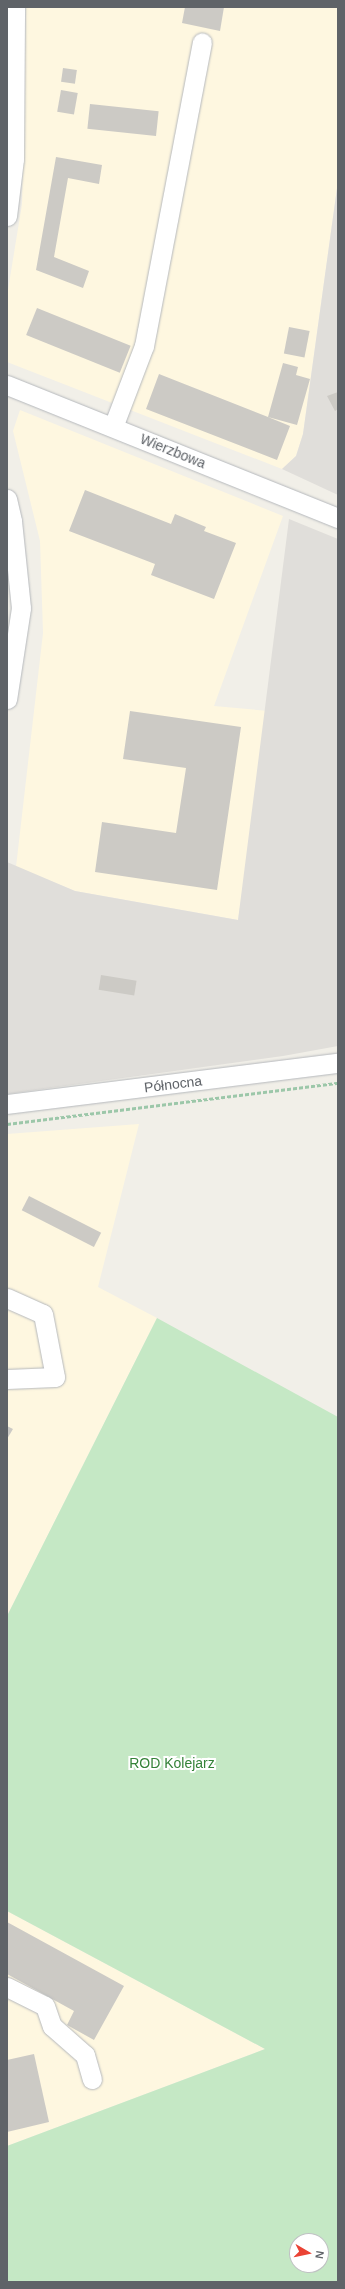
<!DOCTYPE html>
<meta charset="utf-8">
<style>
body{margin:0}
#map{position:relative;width:345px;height:2289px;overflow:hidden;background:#f1efe8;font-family:Helvetica,sans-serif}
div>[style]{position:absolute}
.commercial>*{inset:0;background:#fef7e0}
.industrial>*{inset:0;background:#e0deda}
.green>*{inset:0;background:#c5e8c5}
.building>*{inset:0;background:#cccac5;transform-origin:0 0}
.path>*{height:2.5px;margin-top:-1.25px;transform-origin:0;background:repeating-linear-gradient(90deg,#9cc7a9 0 4px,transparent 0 6px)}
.roads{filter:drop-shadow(0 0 1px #b5b8bc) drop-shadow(0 0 1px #b5b8bc)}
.minor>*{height:19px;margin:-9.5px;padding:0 9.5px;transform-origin:9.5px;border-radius:9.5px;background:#fff}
span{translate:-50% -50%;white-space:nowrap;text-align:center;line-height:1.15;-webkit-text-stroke:4px #fff;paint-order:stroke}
.street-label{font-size:14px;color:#5f6368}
.park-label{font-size:14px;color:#348238}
.frame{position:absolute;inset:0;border:8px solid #5f6368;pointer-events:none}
.north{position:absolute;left:289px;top:2233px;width:40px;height:40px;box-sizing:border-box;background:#fff;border:1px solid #bfc1c3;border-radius:50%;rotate:99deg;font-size:11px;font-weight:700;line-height:16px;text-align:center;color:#5f6368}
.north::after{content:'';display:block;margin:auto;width:14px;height:18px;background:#ea4335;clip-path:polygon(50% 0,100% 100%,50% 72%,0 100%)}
</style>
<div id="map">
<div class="commercial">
<i style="clip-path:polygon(26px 7px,338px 7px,338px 181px,303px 434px,296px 456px,282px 469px,7px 362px,7px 296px,22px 204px)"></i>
<i style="clip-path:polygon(20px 410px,283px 516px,214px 706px,269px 711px,238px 920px,75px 891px,16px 867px,43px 633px,40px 541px,13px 431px)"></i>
<i style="clip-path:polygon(139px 1124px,98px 1287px,157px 1318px,7px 1616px,7px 1134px)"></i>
<i style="clip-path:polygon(7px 1911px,265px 2049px,7px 2146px)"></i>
</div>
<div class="industrial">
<i style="clip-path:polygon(338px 181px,338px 495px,282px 469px,296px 456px,303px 434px)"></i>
<i style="clip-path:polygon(289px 519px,338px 539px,338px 1046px,283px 1056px,7px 1094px,7px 862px,75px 891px,238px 920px)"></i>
</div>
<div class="green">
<i style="clip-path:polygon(evenodd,157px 1318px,338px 1417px,338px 2282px,7px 2282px,7px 2146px,265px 2049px,7px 1911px,7px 1616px,157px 1318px,297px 2241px,321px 2241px,321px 2265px,297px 2265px,297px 2241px)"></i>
</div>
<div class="building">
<i style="clip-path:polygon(185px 7px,224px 7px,220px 31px,182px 23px)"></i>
<i style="left:63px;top:68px;width:14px;height:14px;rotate:8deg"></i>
<i style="left:61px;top:90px;width:17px;height:22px;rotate:10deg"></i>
<i style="left:90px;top:104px;width:69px;height:25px;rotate:6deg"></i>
<i style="clip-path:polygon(56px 157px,102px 165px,99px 184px,68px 178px,54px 257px,89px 271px,83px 288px,36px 270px)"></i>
<i style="left:37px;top:308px;width:101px;height:29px;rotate:22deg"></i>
<i style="left:289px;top:327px;width:21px;height:27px;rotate:11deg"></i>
<i style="clip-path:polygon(283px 363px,298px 367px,296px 375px,310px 379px,297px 425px,268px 417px,290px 426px,277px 460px,146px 409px,159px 374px,268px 417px)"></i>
<i style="clip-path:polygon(338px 392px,338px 409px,335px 411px,327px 396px)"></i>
<i style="clip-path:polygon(85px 490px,171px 524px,175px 514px,206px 527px,204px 531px,236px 543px,214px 599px,151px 575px,155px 564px,69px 531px)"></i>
<i style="clip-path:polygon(130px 711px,241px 727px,217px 890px,95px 872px,102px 822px,176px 833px,186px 768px,123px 759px)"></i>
<i style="left:101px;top:975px;width:36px;height:15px;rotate:9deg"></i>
<i style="left:29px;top:1196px;width:81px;height:16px;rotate:27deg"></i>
<i style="clip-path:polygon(7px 1426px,13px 1429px,7px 1439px)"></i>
<i style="clip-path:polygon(7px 1922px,124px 1986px,94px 2040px,67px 2025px,74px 2011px,7px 1974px)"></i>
<i style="clip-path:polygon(34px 2054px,49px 2122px,7px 2132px,7px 2060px)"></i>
</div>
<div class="path">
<i style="left:7px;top:1124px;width:334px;rotate:-7.1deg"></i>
</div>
<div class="roads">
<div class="minor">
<i style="left:7px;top:216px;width:57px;rotate:-83deg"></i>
<i style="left:14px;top:159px;width:152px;rotate:-89.6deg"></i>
<i style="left:7px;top:385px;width:357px;rotate:21.9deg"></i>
<i style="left:113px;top:427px;width:87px;rotate:-69.1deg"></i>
<i style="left:144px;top:346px;width:309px;rotate:-79.2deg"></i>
<i style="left:7px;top:499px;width:23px;rotate:77deg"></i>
<i style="left:12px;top:521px;width:87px;rotate:84.1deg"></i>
<i style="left:21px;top:608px;width:92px;rotate:98.7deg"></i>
<i style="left:7px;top:1104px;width:334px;rotate:-7.1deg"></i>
<i style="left:7px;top:1298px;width:39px;rotate:24deg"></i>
<i style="left:43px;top:1314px;width:64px;rotate:79.2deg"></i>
<i style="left:55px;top:1377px;width:48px;rotate:177.6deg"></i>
<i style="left:7px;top:1987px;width:42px;rotate:26.6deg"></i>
<i style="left:45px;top:2006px;width:21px;rotate:71deg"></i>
<i style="left:52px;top:2026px;width:44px;rotate:41.3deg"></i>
<i style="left:85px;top:2055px;width:25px;rotate:74deg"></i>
</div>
</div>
<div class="street-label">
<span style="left:173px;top:451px;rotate:22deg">Wierzbowa</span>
<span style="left:173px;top:1084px;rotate:-7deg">Północna</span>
</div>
<div class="park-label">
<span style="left:172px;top:1763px">ROD Kolejarz</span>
</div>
<div class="frame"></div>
<div class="north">N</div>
</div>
